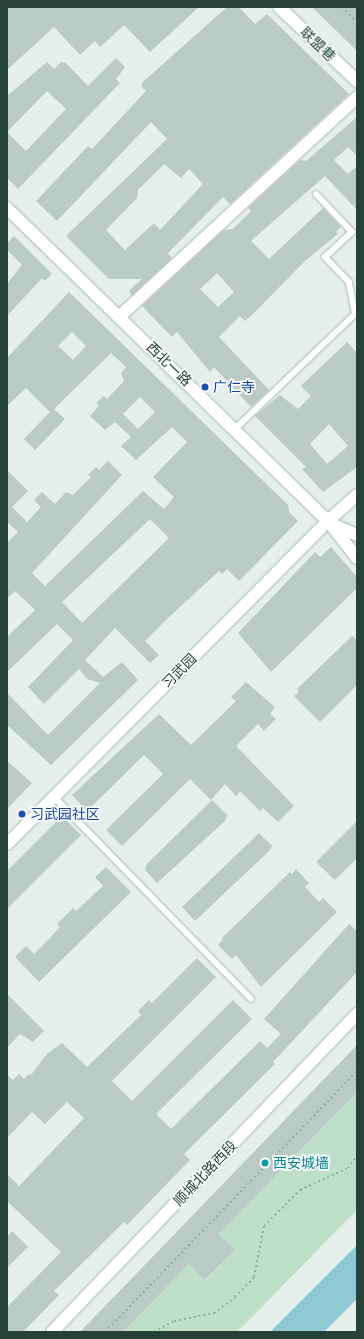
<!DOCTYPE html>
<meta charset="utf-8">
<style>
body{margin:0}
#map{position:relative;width:364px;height:1339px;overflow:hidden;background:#e6efeb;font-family:"DejaVu Sans","Noto Sans SC",sans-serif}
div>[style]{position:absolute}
.green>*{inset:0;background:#bfe0c8}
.water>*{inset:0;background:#8ec9d4}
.building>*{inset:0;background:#bbcac4}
.path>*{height:2px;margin-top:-1px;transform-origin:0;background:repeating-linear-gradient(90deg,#86b3a5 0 2px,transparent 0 5px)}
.roads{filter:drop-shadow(0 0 1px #a8b8b2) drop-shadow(0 0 1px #a8b8b2)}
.lane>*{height:6px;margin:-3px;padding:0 3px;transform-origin:3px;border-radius:3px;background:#fff}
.street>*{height:12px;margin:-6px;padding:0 6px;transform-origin:6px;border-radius:6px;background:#fff}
.secondary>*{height:12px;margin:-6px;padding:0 6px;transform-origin:6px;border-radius:6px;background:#fff}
.dots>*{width:11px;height:11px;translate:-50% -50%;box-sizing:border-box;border:2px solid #f7fbf9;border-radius:50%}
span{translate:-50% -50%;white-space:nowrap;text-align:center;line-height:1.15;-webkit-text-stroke:3.5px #f7fbf9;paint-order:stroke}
.street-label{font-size:14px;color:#24423a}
.transit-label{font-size:14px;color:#164399}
.left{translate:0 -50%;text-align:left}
.culture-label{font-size:14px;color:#0d838f}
.frame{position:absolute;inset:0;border:8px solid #24423a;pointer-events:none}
</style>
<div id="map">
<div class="green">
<i style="clip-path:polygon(357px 1092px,357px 1210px,237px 1332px,123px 1332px,189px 1264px,206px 1280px,235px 1250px,219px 1234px)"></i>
</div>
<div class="water">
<i style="clip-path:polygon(357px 1245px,357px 1299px,324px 1332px,270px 1332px)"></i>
</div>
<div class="building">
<i style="clip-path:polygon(7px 7px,199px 7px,150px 52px,124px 25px,100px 47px,95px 41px,80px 55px,54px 27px,7px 70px)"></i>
<i style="clip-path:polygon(evenodd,227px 7px,239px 7px,255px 24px,267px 14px,349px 94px,230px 204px,223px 197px,168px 253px,172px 258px,132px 295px,129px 291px,142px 279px,109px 279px,66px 236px,167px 139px,151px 122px,57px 221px,36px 201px,88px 146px,92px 149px,146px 91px,141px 86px,144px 81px,227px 7px,164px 164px,181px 178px,189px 169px,203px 184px,160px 230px,154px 223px,125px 250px,106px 230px,137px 198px,138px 190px,164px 164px)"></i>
<i style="clip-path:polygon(312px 7px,357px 7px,357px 51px)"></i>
<i style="clip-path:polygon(116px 58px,125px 67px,116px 79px,120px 83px,18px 189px,7px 178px,7px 132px,26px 151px,66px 109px,47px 91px,7px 132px,7px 96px,47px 62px,54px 69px,61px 62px,66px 63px,88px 86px)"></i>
<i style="clip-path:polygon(evenodd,357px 117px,357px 156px,348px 147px,334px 160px,348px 174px,357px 166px,357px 210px,325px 176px,251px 241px,269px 259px,323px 208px,341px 227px,336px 232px,338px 234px,306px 260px,253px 314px,245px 321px,240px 316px,219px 337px,269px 390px,251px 407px,214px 367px,210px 372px,177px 332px,172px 337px,142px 306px,224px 230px,233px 229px,251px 211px,248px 208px,300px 160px,306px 161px,357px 117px,217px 273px,234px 292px,218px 307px,200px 289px,217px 273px)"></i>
<i style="clip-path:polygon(14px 236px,52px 274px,45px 281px,42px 278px,7px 316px,7px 284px,22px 265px,7px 250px,7px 243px)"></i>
<i style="clip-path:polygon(evenodd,69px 292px,288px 505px,289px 512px,298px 521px,239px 581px,227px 569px,222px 574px,219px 571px,167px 619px,145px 641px,159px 655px,150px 663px,115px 628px,85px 660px,103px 677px,122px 662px,138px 680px,51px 765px,7px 725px,7px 693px,48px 735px,100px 683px,87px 679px,79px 669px,44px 704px,28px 687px,73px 640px,57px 624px,7px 672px,7px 637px,35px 610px,15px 591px,7px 599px,7px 543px,18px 532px,7px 522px,7px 470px,28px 491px,12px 507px,27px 522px,41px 507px,34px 500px,42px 492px,55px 504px,66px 492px,73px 495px,91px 477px,88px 475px,96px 467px,99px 470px,108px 461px,122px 475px,32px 573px,45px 586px,143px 491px,164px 509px,174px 497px,153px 477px,187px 442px,172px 427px,136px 460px,121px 446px,131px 437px,115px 422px,105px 430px,90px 416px,99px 406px,96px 403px,104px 396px,107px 399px,124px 381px,121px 373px,126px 367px,111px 353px,54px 409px,65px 419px,35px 450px,24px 439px,50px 412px,26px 388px,7px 406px,7px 358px,69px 292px,72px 332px,86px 346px,73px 360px,58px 346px,72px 332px,69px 292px,140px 397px,155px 412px,138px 429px,123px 414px,140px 397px,69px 292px,150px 519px,169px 538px,82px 623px,62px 602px,150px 519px)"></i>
<i style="clip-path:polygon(evenodd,347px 342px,357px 353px,357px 467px,323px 492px,302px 469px,306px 467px,255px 416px,280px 395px,298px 409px,311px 396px,301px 386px,347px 342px,329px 424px,348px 446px,327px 464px,310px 444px,329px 424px)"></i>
<i style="clip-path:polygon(331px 547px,357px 577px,357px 588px,271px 672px,238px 633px,315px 552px,320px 557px)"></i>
<i style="clip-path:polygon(352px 636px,357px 640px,357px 685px,320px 722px,294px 696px,299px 692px,297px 689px)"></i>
<i style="clip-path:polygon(246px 682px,275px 707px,270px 714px,276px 719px,264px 731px,258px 724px,236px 746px,294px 806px,278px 822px,263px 808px,260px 811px,240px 791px,236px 796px,225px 784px,211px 800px,190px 779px,122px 846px,106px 830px,163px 774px,144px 755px,87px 811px,72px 795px,159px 714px,191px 745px,236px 701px,231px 697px)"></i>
<i style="clip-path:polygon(7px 761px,32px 783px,7px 809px)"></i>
<i style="clip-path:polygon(212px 800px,227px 815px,225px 821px,157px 883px,145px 870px,147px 864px)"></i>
<i style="clip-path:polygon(62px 816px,81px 835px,7px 909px,7px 871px)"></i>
<i style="clip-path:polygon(357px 821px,357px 858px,335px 880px,316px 862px)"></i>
<i style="clip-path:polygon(259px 833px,272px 846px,269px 851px,195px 921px,182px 907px)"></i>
<i style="clip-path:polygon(106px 867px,131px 892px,39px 982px,15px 957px,26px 946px,34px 954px,51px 937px,60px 927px,57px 924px,73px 908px,76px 911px,103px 886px,95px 877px)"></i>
<i style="clip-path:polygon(296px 869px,309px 883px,305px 887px,319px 902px,323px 898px,337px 912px,261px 987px,236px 955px,232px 959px,218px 945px,223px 940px,221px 939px,290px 872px,292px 874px)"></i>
<i style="clip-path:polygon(349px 924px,357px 931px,357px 972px,273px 1062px,275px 1064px,184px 1154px,190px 1160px,127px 1225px,124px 1222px,54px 1291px,59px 1295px,23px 1332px,7px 1332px,7px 1307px,61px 1252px,7px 1201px,7px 1174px,19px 1186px,84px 1118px,67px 1102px,45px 1124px,32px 1112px,7px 1138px,7px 1075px,13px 1080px,19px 1074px,24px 1079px,29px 1074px,31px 1075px,47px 1054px,62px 1043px,87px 1067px,141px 1015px,138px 1011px,149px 1000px,152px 1003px,197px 958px,216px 977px,112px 1081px,132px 1101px,233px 1000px,252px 1019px,156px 1114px,171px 1129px,260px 1041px,267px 1048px,281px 1034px,264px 1019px)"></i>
<i style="clip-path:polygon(7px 994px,44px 1031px,33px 1042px,20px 1034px,7px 1048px)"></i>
<i style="clip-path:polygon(357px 1045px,357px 1092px,219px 1234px,235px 1250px,205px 1280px,189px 1264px,123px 1332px,80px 1332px)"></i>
<i style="clip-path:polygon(12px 1231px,28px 1247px,7px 1268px,7px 1237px)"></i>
</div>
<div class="path">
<i style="left:342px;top:7px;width:21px;rotate:45deg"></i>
<i style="left:105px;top:1332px;width:363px;rotate:-46deg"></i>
<i style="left:154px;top:1332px;width:23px;rotate:-29deg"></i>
<i style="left:174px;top:1321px;width:41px;rotate:-11.3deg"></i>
<i style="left:214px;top:1313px;width:26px;rotate:-37deg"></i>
<i style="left:235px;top:1297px;width:28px;rotate:-46deg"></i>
<i style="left:254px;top:1277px;width:52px;rotate:-78.9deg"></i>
<i style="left:264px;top:1226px;width:51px;rotate:-45deg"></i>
<i style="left:300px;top:1190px;width:53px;rotate:-24.6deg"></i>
<i style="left:348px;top:1168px;width:15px;rotate:-53deg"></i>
</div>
<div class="roads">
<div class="lane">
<i style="left:236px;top:428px;width:165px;rotate:-43.8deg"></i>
<i style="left:355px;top:314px;width:33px;rotate:-101deg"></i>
<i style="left:349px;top:282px;width:35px;rotate:-134deg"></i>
<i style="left:325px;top:257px;width:37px;rotate:-43deg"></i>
<i style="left:352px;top:232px;width:52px;rotate:-133.5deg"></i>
<i style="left:54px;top:797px;width:282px;rotate:45.7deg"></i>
</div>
<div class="street">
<i style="left:120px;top:316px;width:323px;rotate:-42.7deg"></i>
<i style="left:328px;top:521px;width:47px;rotate:51.9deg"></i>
<i style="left:328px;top:521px;width:39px;rotate:-42deg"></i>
<i style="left:336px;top:526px;width:23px;rotate:23deg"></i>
</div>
<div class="secondary">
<i style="left:279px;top:7px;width:108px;rotate:43.5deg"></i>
<i style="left:7px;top:208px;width:448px;rotate:44.3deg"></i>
<i style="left:328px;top:521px;width:455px;rotate:134.8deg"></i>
<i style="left:52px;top:1332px;width:441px;rotate:-46.2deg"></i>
</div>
</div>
<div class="dots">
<i style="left:205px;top:387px;background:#1a4fb4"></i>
<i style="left:22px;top:814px;background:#1a4fb4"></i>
<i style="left:265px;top:1163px;background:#0f9aa8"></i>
</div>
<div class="street-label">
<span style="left:318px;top:44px;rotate:44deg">联盟巷</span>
<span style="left:169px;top:364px;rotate:44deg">西北一路</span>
<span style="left:179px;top:671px;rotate:-45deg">习武园</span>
<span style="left:205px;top:1173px;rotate:-46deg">顺城北路西段</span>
</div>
<div class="transit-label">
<span class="left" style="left:213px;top:387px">广仁寺</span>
<span class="left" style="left:30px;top:814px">习武园社区</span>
</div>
<div class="culture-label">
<span class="left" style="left:273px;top:1163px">西安城墙</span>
</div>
<div class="frame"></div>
</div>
